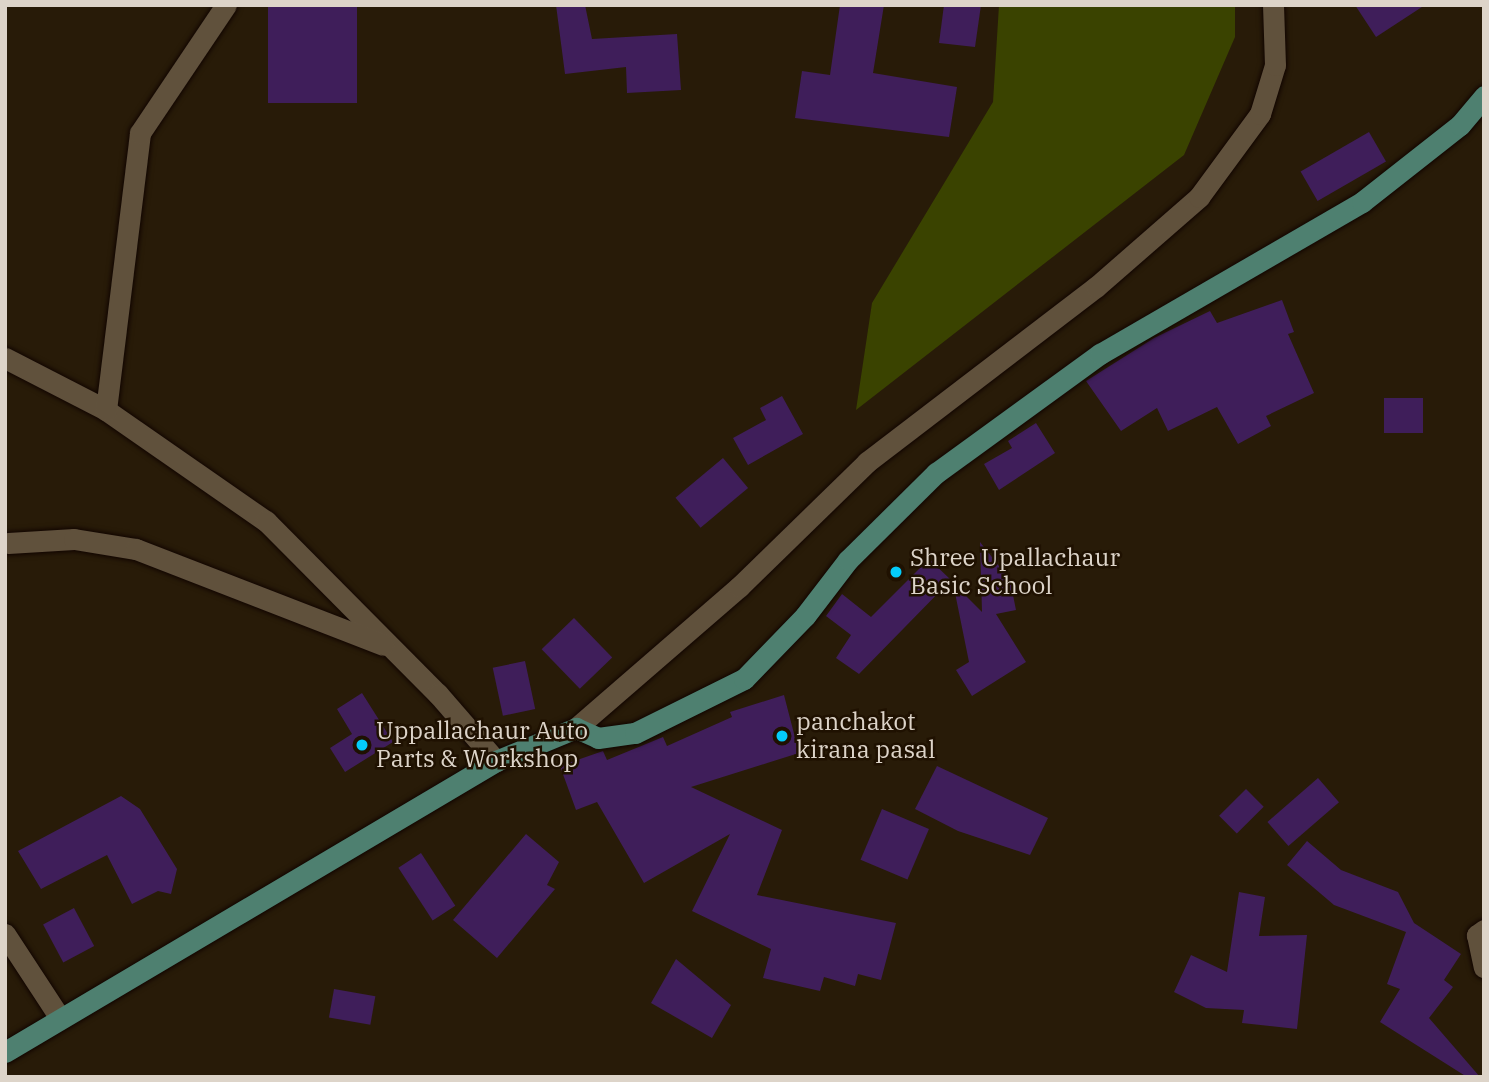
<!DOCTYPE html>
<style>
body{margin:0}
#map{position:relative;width:1489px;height:1082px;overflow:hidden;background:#281b08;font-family:"IBM Plex Serif",serif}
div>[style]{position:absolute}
.green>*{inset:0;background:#3a4300}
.building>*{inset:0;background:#3f1e5a;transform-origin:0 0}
.roads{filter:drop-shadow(0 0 2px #110500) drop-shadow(0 0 2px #110500)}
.minor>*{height:21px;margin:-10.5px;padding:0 10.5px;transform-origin:10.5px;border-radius:10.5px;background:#60513c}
.major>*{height:21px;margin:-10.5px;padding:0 10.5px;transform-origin:10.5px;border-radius:10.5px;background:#4e8070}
.dots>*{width:19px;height:19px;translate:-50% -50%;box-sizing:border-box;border:4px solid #1f1101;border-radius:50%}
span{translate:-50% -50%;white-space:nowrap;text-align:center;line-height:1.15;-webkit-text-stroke:5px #1f1101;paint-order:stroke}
.poi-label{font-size:24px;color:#ddd4c9}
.left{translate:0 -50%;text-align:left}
.frame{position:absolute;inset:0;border:7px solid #ddd4c9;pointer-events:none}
</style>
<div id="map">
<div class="green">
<i style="clip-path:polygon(999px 5px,1235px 5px,1235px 37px,1184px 155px,856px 410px,872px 303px,993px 102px)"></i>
</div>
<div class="building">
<i style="left:268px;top:5px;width:89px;height:98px"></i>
<i style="clip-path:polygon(556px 5px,585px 5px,592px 39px,677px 34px,681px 90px,627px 93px,626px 67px,565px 74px)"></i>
<i style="clip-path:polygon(840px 5px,884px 5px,873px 73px,957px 87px,949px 137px,795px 118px,802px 71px,830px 75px)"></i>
<i style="clip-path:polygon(944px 5px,981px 5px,975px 47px,939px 43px)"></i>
<i style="clip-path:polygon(1355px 5px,1425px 5px,1376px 37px)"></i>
<i style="left:1369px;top:132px;width:34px;height:79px;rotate:60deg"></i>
<i style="clip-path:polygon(1282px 300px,1294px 332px,1288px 334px,1314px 393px,1266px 416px,1271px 426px,1238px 444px,1217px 407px,1168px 431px,1157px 408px,1121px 431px,1086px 381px,1154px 338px,1210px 311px,1217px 323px)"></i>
<i style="clip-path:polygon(782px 396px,803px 434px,748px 465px,733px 438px,766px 420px,760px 408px)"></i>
<i style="left:1384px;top:398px;width:39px;height:35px"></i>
<i style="clip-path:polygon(1036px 423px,1055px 453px,999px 490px,984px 464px,1012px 448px,1008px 441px)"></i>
<i style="left:723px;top:458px;width:39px;height:62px;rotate:50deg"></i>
<i style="clip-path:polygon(980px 542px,1010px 580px,1016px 610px,996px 614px,1026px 662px,972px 696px,956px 670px,969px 662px,953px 583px,982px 612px)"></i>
<i style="clip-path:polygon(929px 559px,951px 580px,859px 674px,836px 658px,851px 635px,826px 616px,842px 594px,871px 617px)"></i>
<i style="left:574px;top:618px;width:55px;height:45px;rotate:46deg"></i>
<i style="left:525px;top:661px;width:49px;height:33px;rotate:78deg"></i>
<i style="clip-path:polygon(362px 693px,393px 742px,345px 772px,330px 748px,352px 734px,337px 709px)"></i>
<i style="clip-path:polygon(784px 695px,799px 753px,691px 787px,782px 830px,757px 895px,896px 923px,881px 980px,858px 974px,855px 986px,824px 977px,820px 991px,763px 978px,771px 949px,692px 911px,730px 834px,644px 883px,597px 802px,576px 810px,560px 766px,603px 751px,607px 760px,663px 737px,667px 746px,732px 717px,730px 712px)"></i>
<i style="clip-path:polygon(937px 766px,1048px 818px,1030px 855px,958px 831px,915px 809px)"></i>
<i style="left:1318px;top:778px;width:32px;height:67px;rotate:49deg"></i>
<i style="left:1246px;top:789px;width:25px;height:38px;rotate:45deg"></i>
<i style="clip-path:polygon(121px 796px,140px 809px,177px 869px,171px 894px,158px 891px,132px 904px,107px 855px,41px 889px,18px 851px)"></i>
<i style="left:882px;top:809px;width:51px;height:55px;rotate:23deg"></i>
<i style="clip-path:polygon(526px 834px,559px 862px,547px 885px,555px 889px,497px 958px,453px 920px)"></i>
<i style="clip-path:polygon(1307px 841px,1341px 870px,1398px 892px,1414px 923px,1461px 954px,1444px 980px,1453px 987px,1429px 1018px,1480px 1077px,1467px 1077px,1380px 1022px,1400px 989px,1387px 984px,1406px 932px,1334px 905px,1287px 865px)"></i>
<i style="left:421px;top:853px;width:63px;height:27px;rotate:57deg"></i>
<i style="clip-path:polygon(1239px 892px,1265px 897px,1259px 936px,1307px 935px,1297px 1029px,1242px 1023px,1244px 1010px,1206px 1008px,1174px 992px,1191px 955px,1227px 972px)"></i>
<i style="left:74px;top:908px;width:43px;height:35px;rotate:62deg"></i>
<i style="clip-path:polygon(676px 959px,731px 1005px,712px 1038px,651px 1003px)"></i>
<i style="left:334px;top:989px;width:42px;height:29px;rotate:10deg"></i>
</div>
<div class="roads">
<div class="minor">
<i style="left:5px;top:358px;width:114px;rotate:27.2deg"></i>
<i style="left:106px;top:410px;width:195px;rotate:34.8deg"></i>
<i style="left:266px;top:521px;width:244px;rotate:45.2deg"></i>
<i style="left:438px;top:694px;width:89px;rotate:49.1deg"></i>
<i style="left:106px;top:410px;width:279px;rotate:-83deg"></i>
<i style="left:140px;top:133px;width:154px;rotate:-56.1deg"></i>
<i style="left:8px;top:543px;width:66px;rotate:-3.5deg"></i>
<i style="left:74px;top:539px;width:63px;rotate:9.2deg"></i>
<i style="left:136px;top:549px;width:265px;rotate:21.2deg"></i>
<i style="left:576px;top:728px;width:216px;rotate:-40.9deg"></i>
<i style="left:739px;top:587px;width:179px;rotate:-44.3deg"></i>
<i style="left:867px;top:462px;width:288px;rotate:-37.4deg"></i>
<i style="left:1096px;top:287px;width:137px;rotate:-41.1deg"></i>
<i style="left:1199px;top:197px;width:103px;rotate:-53.7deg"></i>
<i style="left:1260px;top:114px;width:51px;rotate:-73deg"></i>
<i style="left:1275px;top:65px;width:60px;rotate:-91.9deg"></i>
<i style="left:1484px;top:930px;width:9px;rotate:144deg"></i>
<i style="left:1477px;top:935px;width:33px;rotate:78deg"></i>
<i style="left:5px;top:934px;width:100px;rotate:56.8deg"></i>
</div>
<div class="major">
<i style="left:5px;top:1052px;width:571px;rotate:-30.65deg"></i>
<i style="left:496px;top:761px;width:87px;rotate:-22.4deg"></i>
<i style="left:576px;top:728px;width:24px;rotate:24deg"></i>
<i style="left:598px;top:738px;width:37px;rotate:-8deg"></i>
<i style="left:635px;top:733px;width:122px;rotate:-26.4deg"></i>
<i style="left:744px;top:679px;width:88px;rotate:-45.9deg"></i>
<i style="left:805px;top:616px;width:71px;rotate:-52.5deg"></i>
<i style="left:848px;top:560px;width:124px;rotate:-44.7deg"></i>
<i style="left:936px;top:473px;width:203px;rotate:-36deg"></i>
<i style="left:1100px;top:354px;width:303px;rotate:-30.1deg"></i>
<i style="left:1362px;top:202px;width:125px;rotate:-38.2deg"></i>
<i style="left:1460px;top:125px;width:38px;rotate:-50deg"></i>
</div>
</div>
<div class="dots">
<i style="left:896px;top:572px;background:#04cbf9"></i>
<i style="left:782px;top:736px;background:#04cbf9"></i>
<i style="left:362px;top:745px;background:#04cbf9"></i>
</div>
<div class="poi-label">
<span class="left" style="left:910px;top:572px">Shree Upallachaur<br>Basic School</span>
<span class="left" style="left:796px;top:736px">panchakot<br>kirana pasal</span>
<span class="left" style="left:376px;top:745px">Uppallachaur Auto<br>Parts &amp; Workshop</span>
</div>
<div class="frame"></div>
</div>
